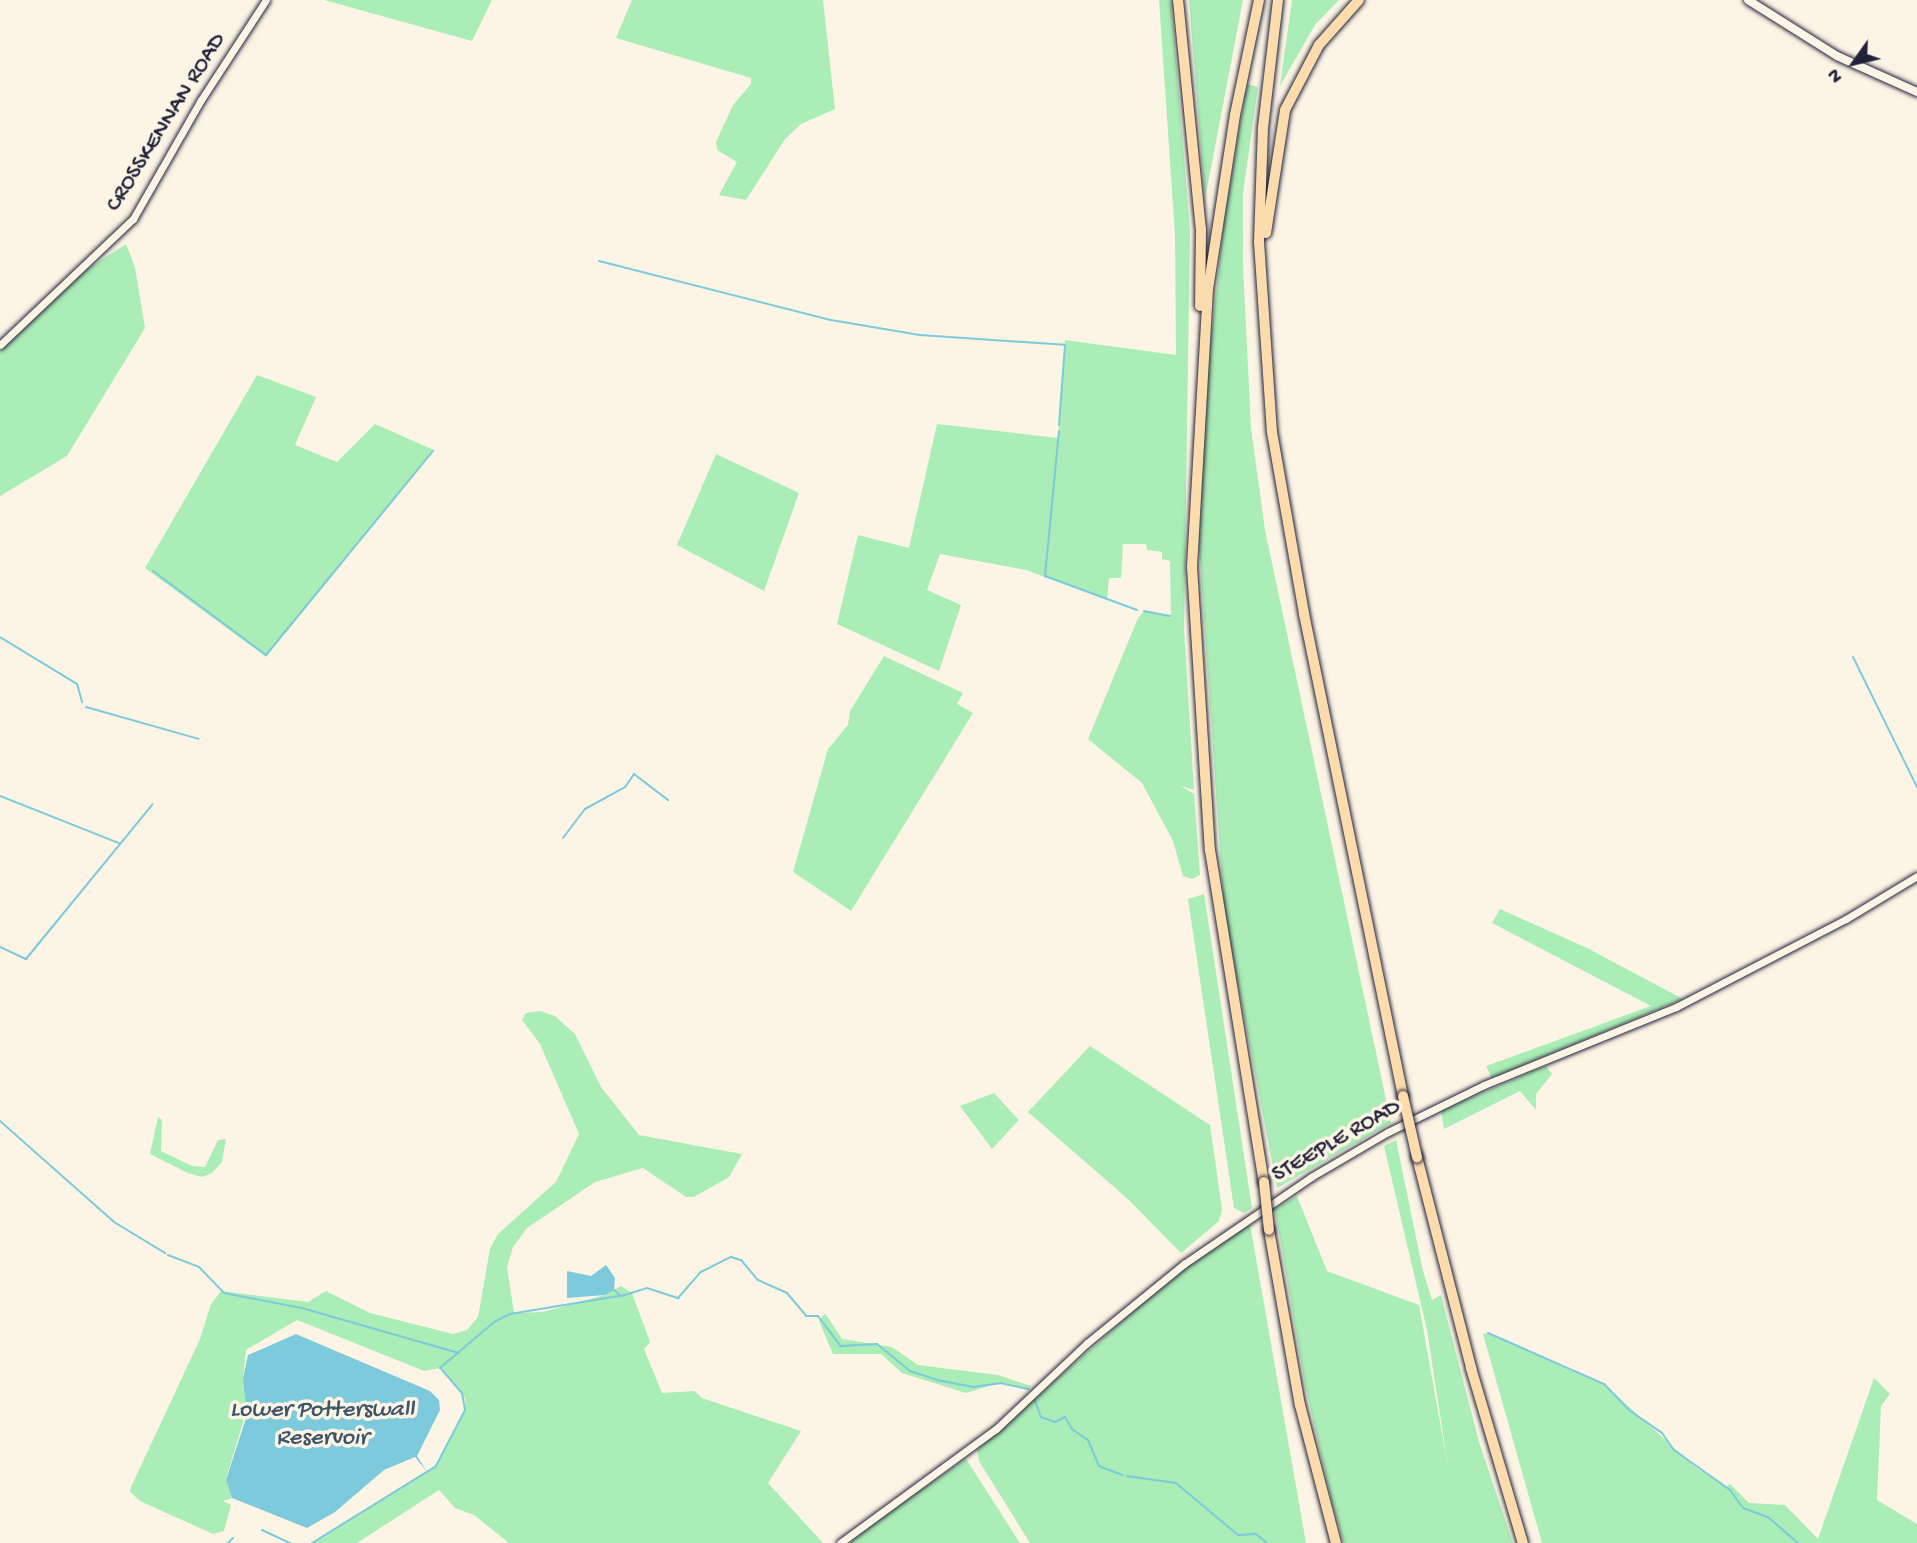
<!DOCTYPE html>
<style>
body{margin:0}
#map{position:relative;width:1917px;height:1543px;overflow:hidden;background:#fcf5e5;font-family:"Gochi Hand",sans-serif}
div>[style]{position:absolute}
.green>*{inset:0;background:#abedb6}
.water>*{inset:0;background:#7dcadc}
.stream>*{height:2px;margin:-1px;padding:0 1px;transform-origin:1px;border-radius:1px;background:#7dcadc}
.roads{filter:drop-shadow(0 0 2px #22223b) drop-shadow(0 0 2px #22223b)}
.tertiary>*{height:7px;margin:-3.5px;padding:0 3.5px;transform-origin:3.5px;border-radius:3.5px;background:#fcf5e5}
.secondary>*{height:8px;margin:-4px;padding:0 4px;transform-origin:4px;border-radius:4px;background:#fcf5e5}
.motorway>*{height:10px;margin:-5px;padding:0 5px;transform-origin:5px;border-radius:5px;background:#fcdcac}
.bridges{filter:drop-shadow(0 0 2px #22223b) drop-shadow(0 0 2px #22223b)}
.motorway-bridge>*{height:10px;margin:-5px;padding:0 5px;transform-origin:5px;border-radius:5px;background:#fcdcac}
span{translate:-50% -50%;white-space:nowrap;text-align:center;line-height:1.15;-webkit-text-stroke:7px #fcf5e5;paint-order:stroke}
.street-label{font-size:23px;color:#22223b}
.water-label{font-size:24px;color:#3d546b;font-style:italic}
.north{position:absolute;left:1819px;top:28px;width:70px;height:70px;-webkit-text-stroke:5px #fcf5e5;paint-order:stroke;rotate:236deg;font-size:19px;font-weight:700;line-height:28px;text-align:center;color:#22223b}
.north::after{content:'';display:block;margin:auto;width:24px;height:32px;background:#22223b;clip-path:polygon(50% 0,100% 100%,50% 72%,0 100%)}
</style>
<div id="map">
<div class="green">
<i style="clip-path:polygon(324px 0,492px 0,472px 41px)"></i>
<i style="clip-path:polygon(632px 0,823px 0,835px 109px,801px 124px,785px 139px,746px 200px,719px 195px,737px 162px,717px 150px,716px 142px,733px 105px,751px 84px,751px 78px,616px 38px)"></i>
<i style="clip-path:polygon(1159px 0,1171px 0,1190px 230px,1184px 629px,1194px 790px,1181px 786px,1194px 794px,1200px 875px,1192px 879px,1183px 876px,1173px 841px,1142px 783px,1088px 739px,1138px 618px,1144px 611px,1171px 615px,1170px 561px,1162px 559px,1162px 552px,1147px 550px,1146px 544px,1123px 544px,1121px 578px,1109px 578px,1107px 600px,1026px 570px,940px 554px,927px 590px,961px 605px,939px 671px,837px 624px,858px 535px,909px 548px,937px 424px,1058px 438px,1065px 340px,1176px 355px,1175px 235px)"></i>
<i style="clip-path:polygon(1189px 0,1243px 0,1205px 199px)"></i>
<i style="clip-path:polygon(1292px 0,1339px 0,1315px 25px,1280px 86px)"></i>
<i style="clip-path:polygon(1247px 84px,1258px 87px,1243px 193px,1243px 266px,1251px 428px,1265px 530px,1391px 1123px,1277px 1188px,1224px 910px,1199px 545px,1204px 403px,1224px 221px)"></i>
<i style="clip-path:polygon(126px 244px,135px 267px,145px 328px,67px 456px,0 496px,0 348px,86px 270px)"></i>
<i style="clip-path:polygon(257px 375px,316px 397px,295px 445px,337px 462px,375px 424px,434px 450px,266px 657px,145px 568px)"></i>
<i style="clip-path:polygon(716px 454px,799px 493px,764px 591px,677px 545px)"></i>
<i style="clip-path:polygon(884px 656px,963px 693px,957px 704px,973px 713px,851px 911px,793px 872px,828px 749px,848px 725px,850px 711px)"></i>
<i style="clip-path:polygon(1204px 894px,1252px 1208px,1244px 1213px,1234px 1208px,1188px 899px)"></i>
<i style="clip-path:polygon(1500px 909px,1587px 948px,1683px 999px,1492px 1078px,1486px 1066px,1651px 1006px,1492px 923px)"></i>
<i style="clip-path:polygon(540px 1011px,555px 1016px,575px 1034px,601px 1087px,639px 1135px,742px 1154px,729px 1177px,694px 1197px,686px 1197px,643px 1168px,595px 1182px,527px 1228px,513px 1247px,507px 1267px,514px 1313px,543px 1312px,605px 1295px,621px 1286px,632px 1293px,650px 1342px,644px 1349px,662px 1393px,694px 1391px,702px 1398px,801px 1431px,768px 1483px,823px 1543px,509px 1543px,474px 1515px,455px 1508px,439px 1490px,357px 1543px,312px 1543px,436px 1466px,465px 1410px,465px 1398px,440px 1368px,424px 1371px,297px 1320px,246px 1350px,243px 1378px,249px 1402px,226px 1479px,232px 1498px,223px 1501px,231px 1505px,224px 1531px,213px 1534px,140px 1501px,130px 1492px,131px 1487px,200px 1339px,211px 1304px,221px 1291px,308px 1302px,326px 1291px,370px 1313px,453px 1334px,467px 1330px,478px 1317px,490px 1249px,498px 1234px,556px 1182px,579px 1134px,540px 1044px,522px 1020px,526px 1013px)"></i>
<i style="clip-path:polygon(1090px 1046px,1210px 1125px,1222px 1209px,1219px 1221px,1181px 1253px,1129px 1200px,1028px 1112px)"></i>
<i style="clip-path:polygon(1546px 1066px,1552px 1074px,1536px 1094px,1536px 1110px,1520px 1091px,1444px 1129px,1441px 1110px)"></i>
<i style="clip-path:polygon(994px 1093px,1019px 1120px,992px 1149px,960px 1106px)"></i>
<i style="clip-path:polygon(158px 1117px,162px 1120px,161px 1151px,192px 1166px,205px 1167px,218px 1140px,226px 1139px,222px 1162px,212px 1173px,202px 1177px,188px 1173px,150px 1154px)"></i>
<i style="clip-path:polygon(1396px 1140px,1423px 1271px,1432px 1300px,1441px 1295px,1479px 1442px,1513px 1543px,1344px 1543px,1331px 1498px,1305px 1385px,1275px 1209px,1297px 1196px,1327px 1271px,1419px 1305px,1448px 1467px,1427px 1330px,1384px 1146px)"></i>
<i style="clip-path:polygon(1250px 1224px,1306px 1543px,1030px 1543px,979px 1461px,977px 1450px,1189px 1262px)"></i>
<i style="clip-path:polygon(825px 1313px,842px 1339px,892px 1347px,918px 1365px,998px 1375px,1031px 1386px,1028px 1390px,999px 1383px,966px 1393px,902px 1373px,881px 1354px,833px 1354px,819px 1321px)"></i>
<i style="clip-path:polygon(1488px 1333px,1604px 1384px,1695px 1467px,1726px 1487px,1730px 1484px,1749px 1503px,1785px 1505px,1818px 1539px,1874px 1378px,1890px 1394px,1881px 1406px,1877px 1500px,1917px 1524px,1917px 1543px,1542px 1543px,1483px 1334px)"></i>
<i style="clip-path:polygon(966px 1459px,1020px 1543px,849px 1543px,899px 1505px)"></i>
</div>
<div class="water">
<i style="clip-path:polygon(606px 1265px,615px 1278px,614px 1290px,605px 1295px,567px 1298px,567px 1271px,591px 1276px)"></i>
<i style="clip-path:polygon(296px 1334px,430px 1391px,439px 1400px,440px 1410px,417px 1456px,427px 1472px,415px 1457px,384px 1470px,335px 1512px,307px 1528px,232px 1498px,226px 1480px,247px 1415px,243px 1378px,248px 1355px)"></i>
</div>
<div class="stream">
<i style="left:599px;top:261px;width:239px;rotate:14.3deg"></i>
<i style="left:831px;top:320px;width:90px;rotate:9.6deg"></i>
<i style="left:920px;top:335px;width:145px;rotate:3.9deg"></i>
<i style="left:1065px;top:345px;width:80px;rotate:94.3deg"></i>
<i style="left:1059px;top:431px;width:146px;rotate:95.5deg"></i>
<i style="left:1045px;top:576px;width:98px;rotate:20.3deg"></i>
<i style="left:153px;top:571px;width:141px;rotate:36.6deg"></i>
<i style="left:266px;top:655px;width:264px;rotate:-50.7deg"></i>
<i style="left:1144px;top:611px;width:26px;rotate:11deg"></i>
<i style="left:0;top:637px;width:90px;rotate:31.4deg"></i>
<i style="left:77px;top:684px;width:19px;rotate:74deg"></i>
<i style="left:1853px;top:657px;width:145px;rotate:63.8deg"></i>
<i style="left:86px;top:707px;width:117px;rotate:15.8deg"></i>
<i style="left:0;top:796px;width:128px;rotate:21.6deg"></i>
<i style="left:563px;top:838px;width:36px;rotate:-53deg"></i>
<i style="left:585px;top:809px;width:46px;rotate:-28.8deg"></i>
<i style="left:625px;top:787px;width:16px;rotate:-55deg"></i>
<i style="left:634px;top:774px;width:43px;rotate:37.4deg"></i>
<i style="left:0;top:947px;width:29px;rotate:25deg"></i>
<i style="left:26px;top:959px;width:200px;rotate:-50.7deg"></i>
<i style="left:0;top:1121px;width:152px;rotate:41.5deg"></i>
<i style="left:114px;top:1222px;width:60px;rotate:31.3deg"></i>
<i style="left:168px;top:1255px;width:33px;rotate:21deg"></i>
<i style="left:199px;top:1267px;width:36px;rotate:46deg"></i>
<i style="left:224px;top:1293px;width:79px;rotate:10.9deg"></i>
<i style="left:302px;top:1308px;width:163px;rotate:16deg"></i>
<i style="left:614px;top:1290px;width:9px;rotate:41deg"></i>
<i style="left:621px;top:1296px;width:27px;rotate:-17deg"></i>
<i style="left:647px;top:1288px;width:33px;rotate:18deg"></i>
<i style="left:678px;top:1298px;width:35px;rotate:-49deg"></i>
<i style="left:701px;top:1272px;width:34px;rotate:-27deg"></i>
<i style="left:731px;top:1257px;width:10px;rotate:17deg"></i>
<i style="left:741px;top:1260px;width:26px;rotate:50deg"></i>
<i style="left:758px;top:1280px;width:32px;rotate:24deg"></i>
<i style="left:787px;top:1293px;width:30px;rotate:50deg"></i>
<i style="left:806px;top:1316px;width:12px"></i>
<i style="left:818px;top:1316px;width:38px;rotate:53deg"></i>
<i style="left:841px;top:1346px;width:36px;rotate:-3deg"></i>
<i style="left:877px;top:1344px;width:43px;rotate:39.3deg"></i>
<i style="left:910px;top:1371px;width:28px;rotate:18deg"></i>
<i style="left:937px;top:1380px;width:37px;rotate:11deg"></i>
<i style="left:973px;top:1387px;width:27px;rotate:-8deg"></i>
<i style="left:1000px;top:1383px;width:29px;rotate:12deg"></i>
<i style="left:1488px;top:1333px;width:127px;rotate:23.7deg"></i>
<i style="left:1604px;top:1384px;width:36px;rotate:46deg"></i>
<i style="left:1629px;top:1410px;width:40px;rotate:34.9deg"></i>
<i style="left:1662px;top:1433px;width:21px;rotate:55deg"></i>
<i style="left:1674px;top:1450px;width:69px;rotate:35.5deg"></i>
<i style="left:1730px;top:1490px;width:22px;rotate:54deg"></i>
<i style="left:1743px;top:1508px;width:27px;rotate:20deg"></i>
<i style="left:1768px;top:1517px;width:40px;rotate:41deg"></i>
<i style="left:1034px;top:1398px;width:20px;rotate:70deg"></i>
<i style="left:1041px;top:1417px;width:15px;rotate:20deg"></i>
<i style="left:1055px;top:1422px;width:11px;rotate:-27deg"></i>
<i style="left:1065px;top:1417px;width:14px;rotate:60deg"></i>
<i style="left:1072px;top:1429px;width:19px;rotate:35deg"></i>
<i style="left:1088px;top:1440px;width:28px;rotate:67deg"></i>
<i style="left:1099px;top:1466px;width:25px;rotate:21deg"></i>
<i style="left:1127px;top:1476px;width:49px;rotate:8.1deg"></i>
<i style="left:1176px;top:1483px;width:81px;rotate:40deg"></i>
<i style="left:1238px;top:1535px;width:18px;rotate:-3deg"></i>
<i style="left:1256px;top:1534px;width:14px;rotate:39deg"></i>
<i style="left:262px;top:1530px;width:31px;rotate:25deg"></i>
<i style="left:228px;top:1543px;width:7px;rotate:-45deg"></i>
<i style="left:312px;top:1543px;width:146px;rotate:-31.8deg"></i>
<i style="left:436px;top:1466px;width:63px;rotate:-62.6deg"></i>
<i style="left:465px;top:1410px;width:17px;rotate:-100deg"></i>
<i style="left:462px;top:1393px;width:33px;rotate:-131deg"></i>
<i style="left:440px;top:1368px;width:71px;rotate:-40.4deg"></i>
<i style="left:494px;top:1322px;width:18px;rotate:-27deg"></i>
<i style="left:510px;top:1314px;width:110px;rotate:-9.4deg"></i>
</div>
<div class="roads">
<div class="tertiary">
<i style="left:0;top:345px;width:183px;rotate:-43.5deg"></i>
<i style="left:133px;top:219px;width:137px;rotate:-60.3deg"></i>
<i style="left:201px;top:100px;width:119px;rotate:-57deg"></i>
<i style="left:840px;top:1543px;width:193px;rotate:-36.2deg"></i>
<i style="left:996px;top:1429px;width:125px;rotate:-43.4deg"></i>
<i style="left:1087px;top:1343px;width:125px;rotate:-39.2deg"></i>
<i style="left:1184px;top:1264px;width:154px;rotate:-34.4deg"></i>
<i style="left:1311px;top:1177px;width:89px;rotate:-30.3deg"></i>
<i style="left:1388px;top:1132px;width:107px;rotate:-26.1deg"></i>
<i style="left:1484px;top:1085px;width:207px;rotate:-22.1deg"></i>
<i style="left:1676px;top:1007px;width:191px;rotate:-27.4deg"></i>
<i style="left:1846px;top:919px;width:83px;rotate:-31.2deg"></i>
</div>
<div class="secondary">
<i style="left:1748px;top:0;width:105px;rotate:32.2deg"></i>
<i style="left:1837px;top:56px;width:88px;rotate:24.2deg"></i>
</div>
<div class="motorway">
<i style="left:1178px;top:0;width:230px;rotate:84.3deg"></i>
<i style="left:1201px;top:229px;width:77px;rotate:90.7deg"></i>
<i style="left:1259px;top:0;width:117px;rotate:101.8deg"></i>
<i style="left:1235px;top:115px;width:176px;rotate:98.8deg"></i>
<i style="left:1208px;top:289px;width:278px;rotate:93.3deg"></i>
<i style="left:1192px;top:567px;width:284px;rotate:86.4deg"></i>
<i style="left:1210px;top:850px;width:336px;rotate:80.8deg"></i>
<i style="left:1278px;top:0;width:128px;rotate:96.7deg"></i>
<i style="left:1263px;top:127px;width:115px;rotate:92deg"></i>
<i style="left:1259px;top:242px;width:190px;rotate:86.1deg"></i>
<i style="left:1272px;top:432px;width:185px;rotate:80deg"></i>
<i style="left:1304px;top:614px;width:492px;rotate:78.4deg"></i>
<i style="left:1266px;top:233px;width:124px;rotate:-81.2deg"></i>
<i style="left:1285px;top:110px;width:73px;rotate:-62.4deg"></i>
<i style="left:1319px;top:45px;width:60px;rotate:-48.4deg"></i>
<i style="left:1417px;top:1157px;width:218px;rotate:75.6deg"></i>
<i style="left:1471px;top:1368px;width:183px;rotate:73.5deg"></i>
<i style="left:1269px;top:1230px;width:178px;rotate:80deg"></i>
<i style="left:1300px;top:1405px;width:143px;rotate:75.4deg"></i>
</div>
</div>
<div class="bridges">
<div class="motorway-bridge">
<i style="left:1403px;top:1096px;width:63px;rotate:77.1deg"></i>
<i style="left:1264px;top:1182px;width:48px;rotate:84.1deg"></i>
</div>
</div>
<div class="street-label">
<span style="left:167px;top:123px;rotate:-58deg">CROSSKENNAN ROAD</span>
<span style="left:1337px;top:1142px;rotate:-30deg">STEEPLE ROAD</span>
</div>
<div class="water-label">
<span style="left:322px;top:1425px">Lower Potterswall<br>Reservoir</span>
</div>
<div class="north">N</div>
</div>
